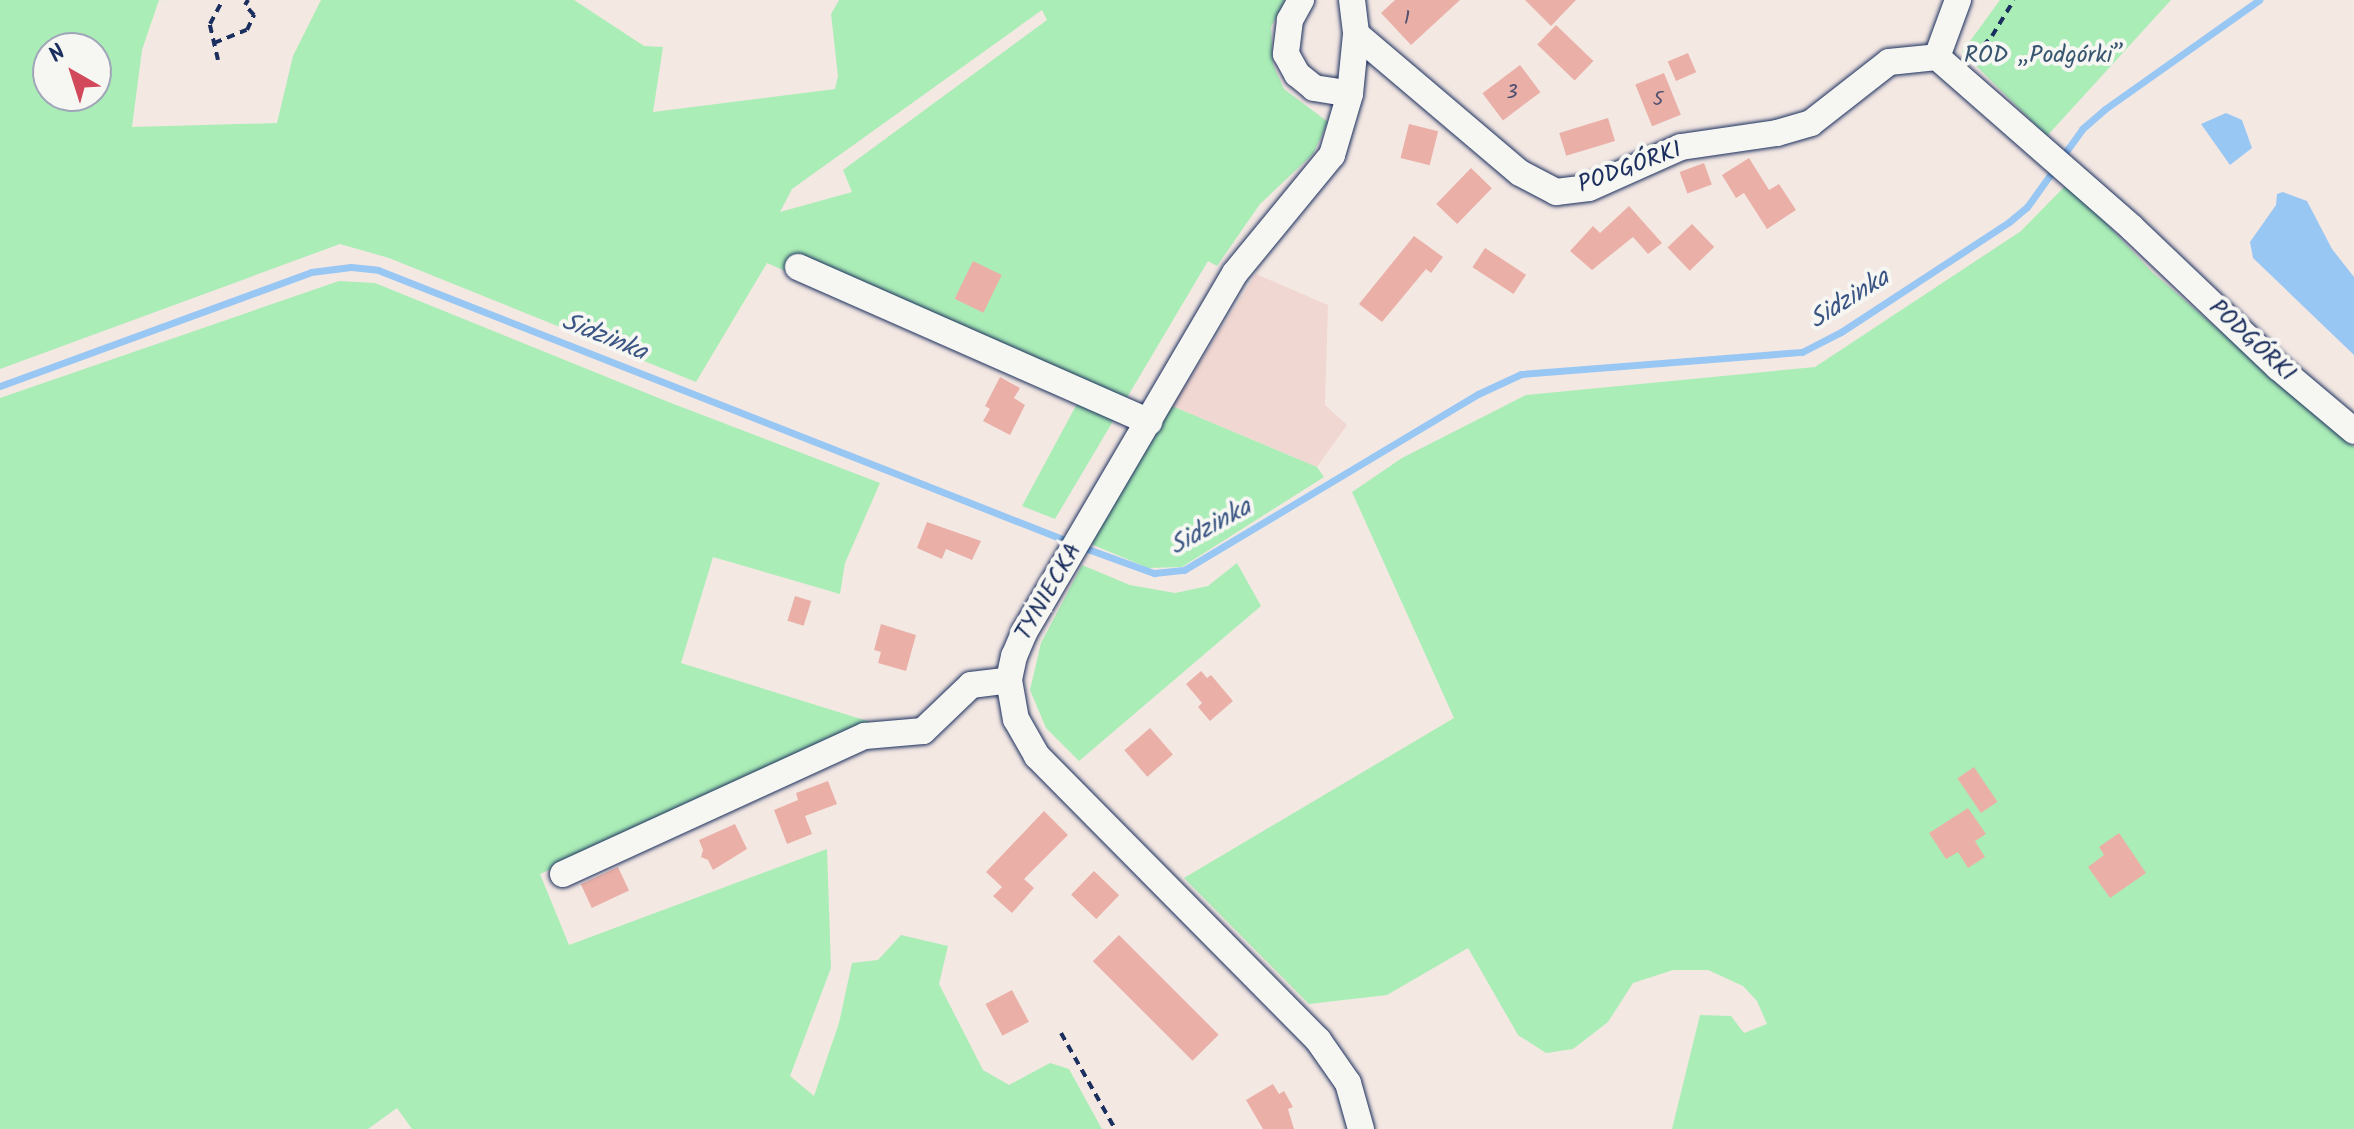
<!DOCTYPE html>
<meta charset="utf-8">
<style>
body{margin:0}
#map{position:relative;width:2354px;height:1129px;overflow:hidden;background:#f4e8e3;font-family:Kalam,sans-serif}
div>[style]{position:absolute}
.built>*{inset:0;background:#f1d7d1}
.green>*{inset:0;background:#abedb7}
.water>*{inset:0;background:#99c7f4}
.stream>*{height:7px;margin:-3.5px;padding:0 3.5px;transform-origin:3.5px;border-radius:3.5px;background:#99c7f4}
.building>*{inset:0;background:#eab0a8;transform-origin:0 0}
.path>*{height:4px;margin-top:-2px;transform-origin:0;background:repeating-linear-gradient(90deg,#1b2f5e 0 8px,transparent 0 14px)}
.roads{filter:drop-shadow(0 0 2px #1b2f5e) drop-shadow(0 0 2px #1b2f5e)}
.minor>*{height:26px;margin:-13px;padding:0 13px;transform-origin:13px;border-radius:13px;background:#f6f6f2}
span{translate:-50% -50%;white-space:nowrap;text-align:center;line-height:1.15;-webkit-text-stroke:8px #f6f6f2;paint-order:stroke}
.number-label{font-size:20px;color:#4f4f70}
.number-label span{-webkit-text-stroke-width:0}
.park-label{font-size:24px;color:#385570}
.street-label{font-size:24px;color:#1b2f5e}
.water-label{font-size:26px;color:#3a5584;font-style:italic}
.north{position:absolute;left:32px;top:32px;width:80px;height:80px;box-sizing:border-box;background:#f6f6f2;border:2px solid #9ea6b7;border-radius:50%;rotate:321deg;font-size:22px;font-weight:700;line-height:32px;text-align:center;color:#1b2f5e}
.north::after{content:'';display:block;margin:auto;width:28px;height:36px;background:#d1495b;clip-path:polygon(50% 0,100% 100%,50% 72%,0 100%)}
</style>
<div id="map">
<div class="built">
<i style="clip-path:polygon(1256px 274px,1328px 305px,1325px 405px,1347px 425px,1317px 467px,1172px 406px)"></i>
</div>
<div class="green">
<i style="clip-path:polygon(evenodd,0 0,159px 0,142px 50px,132px 127px,277px 123px,293px 56px,321px 0,574px 0,644px 46px,663px 47px,653px 112px,835px 89px,838px 76px,831px 14px,839px 0,1285px 0,1271px 27px,1273px 64px,1284px 89px,1328px 122px,1313px 154px,1260px 204px,1217px 266px,1208px 261px,1055px 519px,1022px 506px,1079px 400px,767px 263px,696px 382px,389px 258px,340px 244px,0 369px,0 0,1042px 10px,1047px 20px,843px 170px,852px 192px,780px 212px,792px 189px,1042px 10px,0 0,48px 48px,96px 48px,96px 96px,48px 96px,48px 48px)"></i>
<i style="clip-path:polygon(2000px 0,2171px 0,2047px 136px,1962px 52px)"></i>
<i style="clip-path:polygon(2068px 183px,2152px 272px,2354px 447px,2354px 1129px,1672px 1129px,1700px 1015px,1731px 1016px,1744px 1033px,1767px 1024px,1757px 1001px,1743px 986px,1708px 970px,1673px 970px,1633px 983px,1608px 1022px,1573px 1049px,1546px 1053px,1518px 1035px,1468px 948px,1387px 995px,1309px 1004px,1184px 878px,1454px 718px,1352px 492px,1402px 458px,1526px 395px,1815px 367px,2021px 231px)"></i>
<i style="clip-path:polygon(339px 281px,375px 283px,671px 403px,880px 483px,845px 563px,840px 594px,713px 557px,681px 663px,877px 724px,540px 874px,569px 945px,827px 849px,831px 968px,790px 1076px,814px 1096px,839px 1023px,852px 963px,878px 960px,901px 935px,948px 946px,939px 984px,983px 1070px,1009px 1085px,1050px 1063px,1069px 1069px,1102px 1129px,412px 1129px,397px 1108px,368px 1129px,0 1129px,0 398px)"></i>
<i style="clip-path:polygon(1172px 406px,1317px 467px,1324px 477px,1182px 567px,1148px 568px,1091px 544px)"></i>
<i style="clip-path:polygon(1237px 563px,1261px 606px,1079px 761px,1046px 728px,1030px 690px,1041px 643px,1082px 565px,1130px 585px,1175px 593px,1208px 586px)"></i>
</div>
<div class="water">
<i style="clip-path:polygon(2226px 113px,2242px 120px,2252px 148px,2230px 165px,2201px 124px)"></i>
<i style="clip-path:polygon(2283px 192px,2307px 201px,2332px 249px,2354px 277px,2354px 355px,2253px 258px,2250px 242px,2276px 205px,2277px 194px)"></i>
</div>
<div class="stream">
<i style="left:2062px;top:157px;width:34px;rotate:-54deg"></i>
<i style="left:2082px;top:129px;width:30px;rotate:-41deg"></i>
<i style="left:2105px;top:109px;width:189px;rotate:-35.3deg"></i>
<i style="left:0;top:386px;width:331px;rotate:-20.1deg"></i>
<i style="left:311px;top:272px;width:40px;rotate:-7.1deg"></i>
<i style="left:351px;top:267px;width:27px;rotate:6deg"></i>
<i style="left:378px;top:270px;width:744px;rotate:21.46deg"></i>
<i style="left:1082px;top:547px;width:77px;rotate:19.9deg"></i>
<i style="left:1154px;top:573px;width:30px;rotate:-6deg"></i>
<i style="left:1184px;top:570px;width:343px;rotate:-30.9deg"></i>
<i style="left:1478px;top:394px;width:47px;rotate:-24.9deg"></i>
<i style="left:1521px;top:374px;width:282px;rotate:-4.5deg"></i>
<i style="left:1802px;top:352px;width:44px;rotate:-27.1deg"></i>
<i style="left:1841px;top:332px;width:201px;rotate:-33.2deg"></i>
<i style="left:2009px;top:222px;width:23px;rotate:-40deg"></i>
<i style="left:2027px;top:207px;width:48px;rotate:-54.3deg"></i>
</div>
<div class="building">
<i style="clip-path:polygon(1395px 0,1460px 0,1411px 45px,1381px 13px)"></i>
<i style="clip-path:polygon(1525px 0,1576px 0,1551px 26px)"></i>
<i style="left:1556px;top:25px;width:52px;height:27px;rotate:44deg"></i>
<i style="left:1688px;top:53px;width:21px;height:22px;rotate:67deg"></i>
<i style="left:1520px;top:65px;width:34px;height:47px;rotate:53deg"></i>
<i style="left:1664px;top:73px;width:45px;height:31px;rotate:68deg"></i>
<i style="left:1608px;top:118px;width:24px;height:51px;rotate:73deg"></i>
<i style="left:1409px;top:124px;width:30px;height:35px;rotate:14deg"></i>
<i style="clip-path:polygon(1749px 158px,1769px 190px,1779px 184px,1796px 210px,1767px 229px,1744px 193px,1736px 198px,1722px 175px)"></i>
<i style="left:1704px;top:163px;width:23px;height:26px;rotate:70deg"></i>
<i style="left:1471px;top:168px;width:29px;height:50px;rotate:44deg"></i>
<i style="clip-path:polygon(1629px 206px,1662px 243px,1648px 254px,1633px 237px,1592px 270px,1570px 251px,1593px 226px,1600px 233px)"></i>
<i style="left:1692px;top:224px;width:32px;height:34px;rotate:46deg"></i>
<i style="clip-path:polygon(1414px 236px,1443px 257px,1431px 273px,1426px 269px,1382px 322px,1359px 304px)"></i>
<i style="left:1485px;top:248px;width:49px;height:23px;rotate:33deg"></i>
<i style="left:973px;top:261px;width:32px;height:42px;rotate:26deg"></i>
<i style="clip-path:polygon(1000px 377px,1020px 388px,1014px 398px,1025px 405px,1010px 435px,983px 421px,990px 409px,985px 406px)"></i>
<i style="clip-path:polygon(927px 522px,981px 541px,972px 560px,946px 549px,942px 559px,917px 548px)"></i>
<i style="left:795px;top:596px;width:17px;height:26px;rotate:17deg"></i>
<i style="clip-path:polygon(881px 624px,916px 635px,906px 671px,878px 663px,881px 652px,874px 650px)"></i>
<i style="clip-path:polygon(1201px 671px,1207px 678px,1211px 675px,1233px 701px,1210px 721px,1198px 707px,1202px 703px,1186px 684px)"></i>
<i style="left:1150px;top:728px;width:35px;height:34px;rotate:49deg"></i>
<i style="left:1974px;top:767px;width:42px;height:20px;rotate:56deg"></i>
<i style="clip-path:polygon(828px 781px,837px 804px,805px 816px,812px 834px,787px 844px,774px 810px,798px 800px,796px 793px)"></i>
<i style="clip-path:polygon(1968px 808px,1986px 834px,1975px 841px,1985px 857px,1968px 868px,1958px 852px,1946px 859px,1929px 833px)"></i>
<i style="clip-path:polygon(1044px 811px,1068px 835px,1024px 879px,1034px 888px,1012px 913px,993px 896px,1002px 887px,986px 872px)"></i>
<i style="clip-path:polygon(735px 824px,747px 849px,713px 870px,708px 860px,701px 857px,703px 850px,699px 840px)"></i>
<i style="clip-path:polygon(2119px 833px,2146px 873px,2110px 898px,2088px 867px,2104px 855px,2099px 847px)"></i>
<i style="left:618px;top:867px;width:26px;height:41px;rotate:65deg"></i>
<i style="left:1094px;top:871px;width:35px;height:33px;rotate:44deg"></i>
<i style="left:1119px;top:935px;width:141px;height:37px;rotate:45deg"></i>
<i style="left:1012px;top:990px;width:36px;height:30px;rotate:62deg"></i>
<i style="clip-path:polygon(1273px 1084px,1279px 1094px,1284px 1091px,1293px 1107px,1288px 1109px,1294px 1129px,1263px 1129px,1246px 1100px)"></i>
</div>
<div class="path">
<i style="left:214px;top:43px;width:35px;rotate:-22deg"></i>
<i style="left:247px;top:30px;width:17px;rotate:-65deg"></i>
<i style="left:254px;top:15px;width:13px;rotate:-132deg"></i>
<i style="left:245px;top:5px;width:6px;rotate:-59deg"></i>
<i style="left:1973px;top:56px;width:28px;rotate:-46deg"></i>
<i style="left:1992px;top:36px;width:42px;rotate:-58.6deg"></i>
<i style="left:218px;top:60px;width:37px;rotate:-103deg"></i>
<i style="left:210px;top:24px;width:27px;rotate:-62deg"></i>
<i style="left:1061px;top:1033px;width:110px;rotate:60.6deg"></i>
</div>
<div class="roads">
<div class="minor">
<i style="left:1301px;top:0;width:23px;rotate:119deg"></i>
<i style="left:1290px;top:20px;width:34px;rotate:97deg"></i>
<i style="left:1286px;top:54px;width:23px;rotate:61deg"></i>
<i style="left:1297px;top:74px;width:22px;rotate:39deg"></i>
<i style="left:1314px;top:88px;width:36px;rotate:9deg"></i>
<i style="left:1352px;top:0;width:34px;rotate:83deg"></i>
<i style="left:1356px;top:34px;width:60px;rotate:95.7deg"></i>
<i style="left:1350px;top:94px;width:64px;rotate:106.4deg"></i>
<i style="left:1332px;top:155px;width:153px;rotate:129.4deg"></i>
<i style="left:1235px;top:273px;width:417px;rotate:120.4deg"></i>
<i style="left:1024px;top:633px;width:25px;rotate:113deg"></i>
<i style="left:1014px;top:656px;width:25px;rotate:102deg"></i>
<i style="left:1009px;top:680px;width:40px;rotate:80deg"></i>
<i style="left:1016px;top:719px;width:43px;rotate:60.4deg"></i>
<i style="left:1037px;top:756px;width:400px;rotate:45.3deg"></i>
<i style="left:1318px;top:1040px;width:52px;rotate:55.1deg"></i>
<i style="left:1348px;top:1083px;width:48px;rotate:74.2deg"></i>
<i style="left:1356px;top:34px;width:215px;rotate:40.3deg"></i>
<i style="left:1520px;top:173px;width:41px;rotate:27.8deg"></i>
<i style="left:1556px;top:192px;width:33px;rotate:-7deg"></i>
<i style="left:1589px;top:188px;width:101px;rotate:-24deg"></i>
<i style="left:1681px;top:147px;width:97px;rotate:-8.3deg"></i>
<i style="left:1777px;top:133px;width:35px;rotate:-16deg"></i>
<i style="left:1811px;top:123px;width:99px;rotate:-38deg"></i>
<i style="left:1889px;top:62px;width:48px;rotate:-5.9deg"></i>
<i style="left:1937px;top:57px;width:61px;rotate:-69.8deg"></i>
<i style="left:1937px;top:57px;width:259px;rotate:41.2deg"></i>
<i style="left:2132px;top:228px;width:202px;rotate:43.6deg"></i>
<i style="left:2278px;top:367px;width:99px;rotate:40.1deg"></i>
<i style="left:798px;top:267px;width:384px;rotate:23.8deg"></i>
<i style="left:563px;top:874px;width:332px;rotate:-24.6deg"></i>
<i style="left:865px;top:736px;width:58px;rotate:-4.9deg"></i>
<i style="left:923px;top:731px;width:66px;rotate:-43.8deg"></i>
<i style="left:971px;top:685px;width:38px;rotate:-7deg"></i>
</div>
</div>
<div class="number-label">
<span style="left:1407px;top:19px">1</span>
<span style="left:1512px;top:93px">3</span>
<span style="left:1658px;top:100px">5</span>
</div>
<div class="park-label">
<span style="left:2044px;top:56px">ROD „Podgórki”</span>
</div>
<div class="street-label">
<span style="left:1630px;top:168px;rotate:-20deg">PODGÓRKI</span>
<span style="left:2252px;top:341px;rotate:43deg">PODGÓRKI</span>
<span style="left:1049px;top:592px;rotate:-60deg">TYNIECKA</span>
</div>
<div class="water-label">
<span style="left:1850px;top:300px;rotate:-32deg">Sidzinka</span>
<span style="left:604px;top:338px;rotate:22deg">Sidzinka</span>
<span style="left:1211px;top:528px;rotate:-29deg">Sidzinka</span>
</div>
<div class="north">N</div>
</div>
